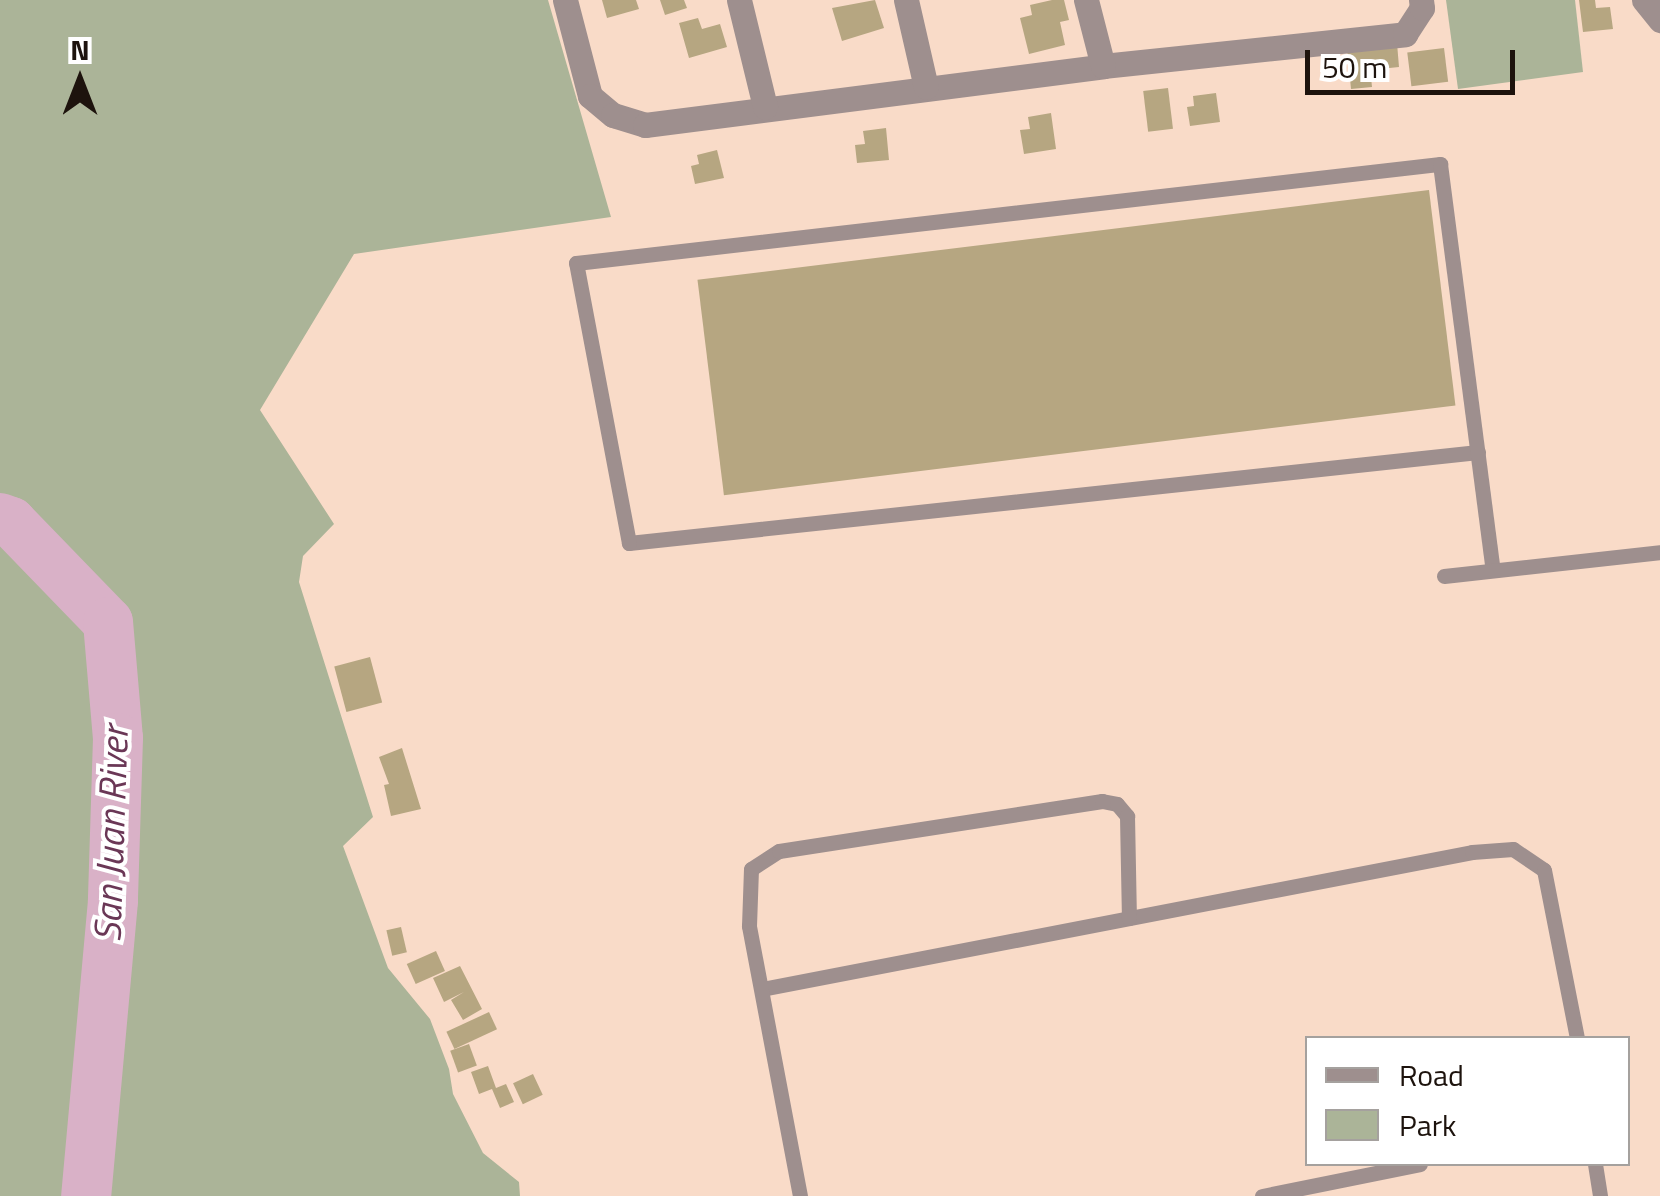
<!DOCTYPE html>
<style>
body{margin:0}
#map{position:relative;width:1660px;height:1196px;overflow:hidden;background:#f9dbc8;font-family:"Titillium Web",sans-serif}
div>[style]{position:absolute}
.green>*{inset:0;background:#abb498}
.river>*{height:50px;margin:-25px;padding:0 25px;transform-origin:25px;border-radius:25px;background:#d9b1c7}
.building>*{inset:0;background:#b6a681;transform-origin:0 0}
.service>*{height:15px;margin:-7.5px;padding:0 7.5px;transform-origin:7.5px;border-radius:7.5px;background:#9e8f8e}
.minor>*{height:25px;margin:-12.5px;padding:0 12.5px;transform-origin:12.5px;border-radius:12.5px;background:#9e8f8e}
span{translate:-50% -50%;white-space:nowrap;text-align:center;line-height:1.15;-webkit-text-stroke:8px #fff;paint-order:stroke}
.water-label{font-size:38px;color:#6a3756;font-style:italic}
.legend{position:absolute;left:1305px;top:1036px;width:325px;height:130px;box-sizing:border-box;background:#fff;border:2px solid #a5a19e;margin:0;padding:12px 18px;list-style:none;font-size:30px;color:#1d130d}
.legend li{display:flex;align-items:center;gap:20px;height:50px}
.legend b{width:50px;border:2px solid #a5a19e}
.north{position:absolute;left:30px;top:30px;width:100px;height:100px;-webkit-text-stroke:8px #fff;paint-order:stroke;rotate:0deg;font-size:28px;font-weight:700;line-height:40px;text-align:center;color:#1d130d}
.north::after{content:'';display:block;margin:auto;width:35px;height:45px;background:#1d130d;clip-path:polygon(50% 0,100% 100%,50% 72%,0 100%)}
.scale{position:absolute;left:1305px;top:50px;width:210px;height:45px;box-sizing:border-box;border:5px solid #1d130d;border-top:0;padding-left:12px;font-size:30px;line-height:35px;white-space:nowrap;color:#1d130d;-webkit-text-stroke:8px #fff;paint-order:stroke}
</style>
<div id="map">
<div class="green">
<i style="clip-path:polygon(0 0,548px 0,611px 217px,354px 254px,260px 410px,334px 524px,303px 556px,299px 582px,373px 817px,343px 846px,388px 968px,430px 1019px,449px 1069px,453px 1094px,483px 1153px,519px 1182px,520px 1196px,0 1196px)"></i>
<i style="clip-path:polygon(1446px 0,1575px 0,1583px 72px,1458px 89px)"></i>
</div>
<div class="river">
<i style="left:0;top:518px;width:12px;rotate:20deg"></i>
<i style="left:11px;top:522px;width:139px;rotate:45.9deg"></i>
<i style="left:108px;top:622px;width:116px;rotate:85.1deg"></i>
<i style="left:118px;top:738px;width:163px;rotate:91.8deg"></i>
<i style="left:113px;top:901px;width:296px;rotate:95.2deg"></i>
</div>
<div class="building">
<i style="clip-path:polygon(602px 0,636px 0,639px 9px,607px 18px)"></i>
<i style="clip-path:polygon(660px 0,684px 0,687px 8px,665px 15px)"></i>
<i style="clip-path:polygon(875px 0,884px 28px,842px 41px,832px 8px)"></i>
<i style="clip-path:polygon(1052px 0,1064px 0,1069px 20px,1060px 22px,1065px 45px,1029px 54px,1020px 18px,1032px 15px,1030px 5px)"></i>
<i style="clip-path:polygon(1579px 0,1595px 0,1596px 8px,1610px 7px,1613px 29px,1583px 32px)"></i>
<i style="clip-path:polygon(698px 18px,702px 29px,720px 24px,727px 47px,689px 58px,679px 23px)"></i>
<i style="clip-path:polygon(1397px 43px,1399px 67px,1380px 69px,1380px 76px,1371px 77px,1372px 87px,1351px 89px,1347px 48px)"></i>
<i style="left:1444px;top:48px;width:34px;height:37px;rotate:83deg"></i>
<i style="left:1168px;top:88px;width:41px;height:25px;rotate:83deg"></i>
<i style="clip-path:polygon(1216px 93px,1220px 122px,1190px 126px,1187px 107px,1194px 106px,1193px 96px)"></i>
<i style="clip-path:polygon(1051px 113px,1056px 149px,1024px 154px,1020px 130px,1030px 129px,1028px 117px)"></i>
<i style="clip-path:polygon(886px 128px,889px 160px,857px 163px,855px 145px,865px 144px,863px 131px)"></i>
<i style="clip-path:polygon(717px 150px,724px 178px,695px 184px,691px 166px,699px 164px,697px 155px)"></i>
<i style="left:1429px;top:190px;width:217px;height:737px;rotate:83deg"></i>
<i style="left:370px;top:657px;width:47px;height:37px;rotate:75deg"></i>
<i style="clip-path:polygon(402px 748px,421px 809px,391px 816px,384px 785px,389px 784px,379px 757px)"></i>
<i style="left:401px;top:927px;width:26px;height:15px;rotate:77deg"></i>
<i style="left:436px;top:951px;width:22px;height:32px;rotate:66deg"></i>
<i style="clip-path:polygon(460px 966px,482px 1009px,463px 1020px,451px 1000px,464px 992px,444px 1002px,433px 978px)"></i>
<i style="left:489px;top:1012px;width:19px;height:47px;rotate:65deg"></i>
<i style="left:469px;top:1044px;width:23px;height:20px;rotate:70deg"></i>
<i style="clip-path:polygon(488px 1066px,496px 1088px,506px 1084px,514px 1102px,500px 1108px,492px 1089px,479px 1094px,471px 1072px)"></i>
<i style="left:533px;top:1074px;width:23px;height:22px;rotate:65deg"></i>
</div>
<div class="service">
<i style="left:1478px;top:452px;width:854px;rotate:173.88deg"></i>
<i style="left:629px;top:543px;width:285px;rotate:-100.7deg"></i>
<i style="left:576px;top:263px;width:870px;rotate:-6.54deg"></i>
<i style="left:1440px;top:164px;width:409px;rotate:82.6deg"></i>
<i style="left:1444px;top:576px;width:217px;rotate:-6.3deg"></i>
<i style="left:762px;top:989px;width:723px;rotate:-10.92deg"></i>
<i style="left:1472px;top:852px;width:41px;rotate:-4.2deg"></i>
<i style="left:1513px;top:849px;width:37px;rotate:34deg"></i>
<i style="left:1544px;top:870px;width:171px;rotate:78.9deg"></i>
<i style="left:1595px;top:1164px;width:32px;rotate:81deg"></i>
<i style="left:800px;top:1196px;width:275px;rotate:-100.7deg"></i>
<i style="left:749px;top:926px;width:57px;rotate:-88deg"></i>
<i style="left:751px;top:869px;width:33px;rotate:-33deg"></i>
<i style="left:779px;top:851px;width:327px;rotate:-8.8deg"></i>
<i style="left:1102px;top:801px;width:15px;rotate:11deg"></i>
<i style="left:1117px;top:804px;width:16px;rotate:50deg"></i>
<i style="left:1127px;top:816px;width:102px;rotate:88.9deg"></i>
<i style="left:1262px;top:1196px;width:161px;rotate:-11.4deg"></i>
</div>
<div class="minor">
<i style="left:565px;top:0;width:99px;rotate:75.4deg"></i>
<i style="left:590px;top:96px;width:30px;rotate:40deg"></i>
<i style="left:613px;top:115px;width:34px;rotate:17deg"></i>
<i style="left:645px;top:125px;width:462px;rotate:-7.3deg"></i>
<i style="left:1103px;top:66px;width:304px;rotate:-6deg"></i>
<i style="left:1405px;top:34px;width:31px;rotate:-57deg"></i>
<i style="left:1422px;top:8px;width:8px;rotate:-97deg"></i>
<i style="left:739px;top:0;width:110px;rotate:76.3deg"></i>
<i style="left:906px;top:0;width:89px;rotate:77.1deg"></i>
<i style="left:1086px;top:0;width:68px;rotate:75.6deg"></i>
<i style="left:1644px;top:0;width:26px;rotate:51deg"></i>
</div>
<div class="water-label">
<span style="left:111px;top:834px;rotate:-88deg">San Juan River</span>
</div>
<ul class="legend">
<li><b style="height:12px;background:#9e8f8e"></b>Road</li>
<li><b style="height:28px;background:#abb498"></b>Park</li>
</ul>
<div class="north">N</div>
<div class="scale">50 m</div>
</div>
